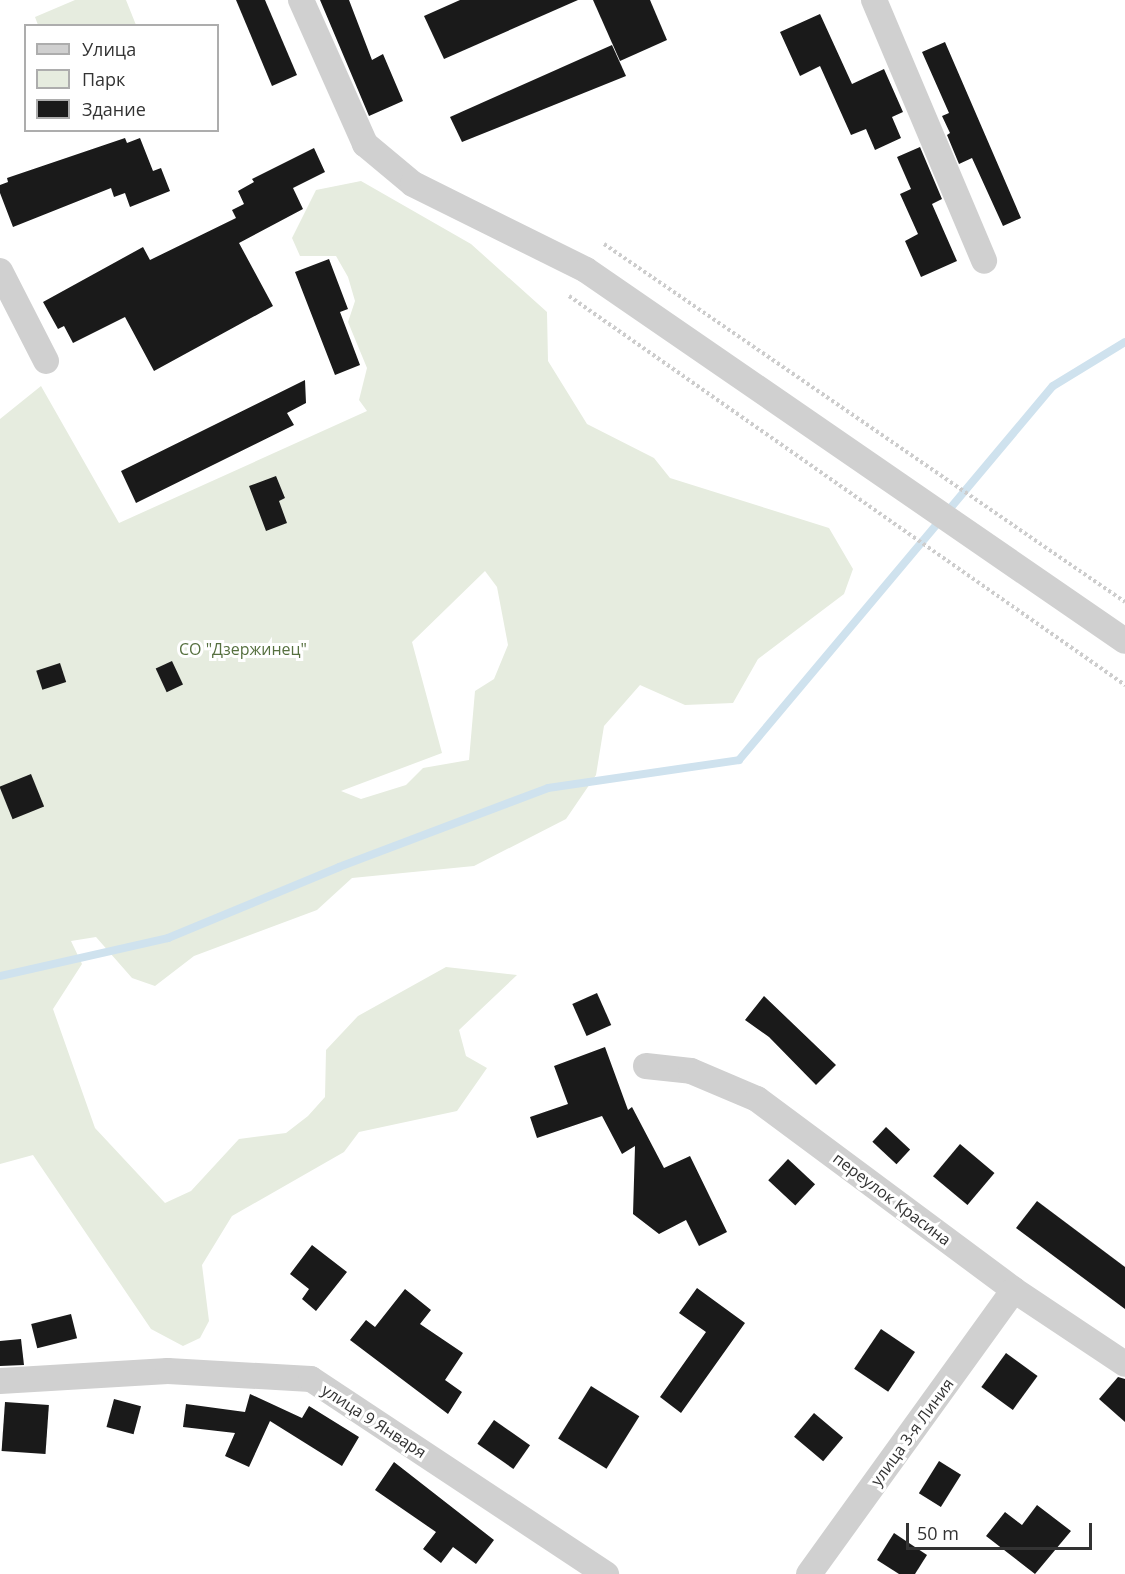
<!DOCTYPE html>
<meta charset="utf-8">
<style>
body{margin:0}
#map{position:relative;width:1125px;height:1574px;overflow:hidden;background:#fff;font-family:"Open Sans",sans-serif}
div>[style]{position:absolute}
.green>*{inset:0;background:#e6ecdf}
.stream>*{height:8px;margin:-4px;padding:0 4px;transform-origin:4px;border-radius:4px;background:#cfe2ee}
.building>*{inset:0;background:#1a1a1a;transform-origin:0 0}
.path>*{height:4px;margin-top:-2px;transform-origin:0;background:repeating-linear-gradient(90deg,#cdcdcd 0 3px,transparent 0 6px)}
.street>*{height:26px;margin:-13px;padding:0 13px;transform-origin:13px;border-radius:13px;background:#d0d0d0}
span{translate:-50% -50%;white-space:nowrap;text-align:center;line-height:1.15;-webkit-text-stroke:6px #fff;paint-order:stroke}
.park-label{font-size:16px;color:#56703f}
.street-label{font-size:16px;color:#333}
.legend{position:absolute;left:24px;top:24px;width:195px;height:108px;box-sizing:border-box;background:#fff;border:2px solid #adadad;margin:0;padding:8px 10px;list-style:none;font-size:18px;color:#333}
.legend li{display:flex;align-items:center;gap:12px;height:30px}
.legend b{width:30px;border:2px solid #adadad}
.scale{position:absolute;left:906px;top:1523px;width:186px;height:27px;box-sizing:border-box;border:3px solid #333;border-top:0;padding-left:8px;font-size:18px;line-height:21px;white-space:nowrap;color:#333;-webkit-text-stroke:4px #fff;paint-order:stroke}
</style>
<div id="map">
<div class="green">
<i style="clip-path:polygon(75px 0,126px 0,136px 25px,38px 25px,35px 17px)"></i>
<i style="clip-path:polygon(evenodd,361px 181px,471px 244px,547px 312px,548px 361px,587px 424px,654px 458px,670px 478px,829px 528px,853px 569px,844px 594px,758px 659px,733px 703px,685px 705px,640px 685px,604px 726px,596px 775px,566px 819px,474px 866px,352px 878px,317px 910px,194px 956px,155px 986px,132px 978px,96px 937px,71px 941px,82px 964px,53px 1009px,95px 1128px,165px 1203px,191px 1191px,239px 1139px,286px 1133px,308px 1116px,325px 1097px,326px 1050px,358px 1016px,446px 967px,517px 975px,459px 1030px,466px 1056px,487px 1068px,457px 1111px,359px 1132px,344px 1152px,232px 1216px,202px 1265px,209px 1321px,200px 1338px,183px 1346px,151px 1329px,33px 1155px,0 1164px,0 419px,41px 386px,119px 523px,367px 411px,359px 400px,367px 368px,348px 322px,355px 301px,348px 277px,336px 256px,300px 256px,292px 238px,316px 190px,361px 181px,485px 571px,497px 587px,508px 645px,494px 679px,475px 691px,469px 760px,423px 768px,406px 785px,361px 799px,341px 791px,442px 753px,412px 642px,485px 571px)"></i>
</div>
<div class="stream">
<i style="left:0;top:976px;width:172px;rotate:-12.7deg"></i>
<i style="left:168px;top:938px;width:185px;rotate:-22.5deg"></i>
<i style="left:339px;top:867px;width:223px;rotate:-20.7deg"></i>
<i style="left:548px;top:788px;width:193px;rotate:-8.3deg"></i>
<i style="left:739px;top:760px;width:488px;rotate:-50deg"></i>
<i style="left:1053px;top:386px;width:84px;rotate:-31.4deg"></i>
</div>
<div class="building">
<i style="clip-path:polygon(236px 0,265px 0,297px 75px,272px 86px)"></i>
<i style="clip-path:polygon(320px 0,349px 0,372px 60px,383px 54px,403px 101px,369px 116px)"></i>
<i style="clip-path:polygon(460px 0,578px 0,444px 59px,424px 16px)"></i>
<i style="clip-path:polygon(593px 0,650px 0,667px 40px,620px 61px)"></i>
<i style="clip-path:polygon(820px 14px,852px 84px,884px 69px,903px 112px,892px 117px,901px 138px,875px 150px,866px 129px,851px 135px,820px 66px,800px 76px,780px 32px)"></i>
<i style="clip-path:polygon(945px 42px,1021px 218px,1003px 226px,972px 158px,959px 164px,947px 135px,950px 133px,942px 116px,949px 113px,922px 52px)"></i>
<i style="clip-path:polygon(612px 45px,626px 76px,462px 142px,450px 117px)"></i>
<i style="clip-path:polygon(125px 138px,127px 143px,140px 138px,153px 171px,161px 168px,170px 191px,130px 207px,125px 193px,114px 197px,111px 188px,13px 227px,0 193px,0 185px,8px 182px,7px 178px)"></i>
<i style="clip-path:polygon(920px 147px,942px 199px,932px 204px,957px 261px,921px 277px,905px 241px,918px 234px,900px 194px,911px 189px,897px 157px)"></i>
<i style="clip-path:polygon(314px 148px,325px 172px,293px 188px,303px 209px,239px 243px,273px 306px,154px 371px,125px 317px,73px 343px,64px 326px,58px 329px,43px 302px,143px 247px,150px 260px,236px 218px,232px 210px,244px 204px,238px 191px,254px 182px,252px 179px)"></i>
<i style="clip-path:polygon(329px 259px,348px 309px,340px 312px,360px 365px,335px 375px,295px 272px)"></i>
<i style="clip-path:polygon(305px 380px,306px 403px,287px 413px,294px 425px,136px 503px,121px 471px)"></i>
<i style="clip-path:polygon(276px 476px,285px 498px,279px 501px,287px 523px,266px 531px,249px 486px)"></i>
<i style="left:172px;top:661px;width:26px;height:18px;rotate:65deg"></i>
<i style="left:60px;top:663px;width:20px;height:25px;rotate:72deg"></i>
<i style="left:31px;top:774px;width:35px;height:34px;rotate:68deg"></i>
<i style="left:597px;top:993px;width:35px;height:27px;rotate:66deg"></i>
<i style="clip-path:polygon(764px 996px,836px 1065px,816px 1085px,769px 1037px,745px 1020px)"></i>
<i style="clip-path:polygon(605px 1047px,628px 1110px,632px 1107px,664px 1168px,690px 1156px,727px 1232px,699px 1246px,686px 1220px,659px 1234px,633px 1214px,635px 1146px,622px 1154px,602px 1116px,537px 1138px,530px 1117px,568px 1104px,554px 1066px)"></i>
<i style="left:886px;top:1127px;width:33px;height:20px;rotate:43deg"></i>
<i style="left:960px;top:1144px;width:45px;height:42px;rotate:40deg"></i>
<i style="left:788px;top:1159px;width:37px;height:29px;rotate:43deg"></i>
<i style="clip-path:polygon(1037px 1201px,1125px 1267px,1125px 1309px,1016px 1228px)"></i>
<i style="clip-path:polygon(312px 1245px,347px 1272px,316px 1311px,302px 1299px,309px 1289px,290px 1274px)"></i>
<i style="clip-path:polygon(697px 1288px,745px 1323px,681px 1413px,660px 1397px,706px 1332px,679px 1313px)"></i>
<i style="clip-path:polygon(405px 1289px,431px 1310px,420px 1324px,463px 1353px,445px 1380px,462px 1392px,448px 1414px,350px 1340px,366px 1320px,375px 1327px)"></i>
<i style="left:71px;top:1314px;width:25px;height:41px;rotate:76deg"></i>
<i style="left:881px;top:1329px;width:41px;height:48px;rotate:34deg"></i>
<i style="clip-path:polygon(21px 1339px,24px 1365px,0 1366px,0 1341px)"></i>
<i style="left:1006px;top:1353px;width:39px;height:42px;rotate:36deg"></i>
<i style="clip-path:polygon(1118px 1377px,1125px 1379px,1125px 1422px,1099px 1399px)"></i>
<i style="left:591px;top:1386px;width:57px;height:62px;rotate:32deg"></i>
<i style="clip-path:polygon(250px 1394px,302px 1418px,309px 1406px,359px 1437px,342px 1466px,270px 1421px,249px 1467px,225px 1456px,235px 1433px,183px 1427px,186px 1404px,245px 1412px)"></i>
<i style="left:114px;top:1399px;width:28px;height:29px;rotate:15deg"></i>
<i style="left:5px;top:1402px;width:44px;height:49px;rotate:4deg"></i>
<i style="left:814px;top:1413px;width:38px;height:31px;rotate:40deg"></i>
<i style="left:494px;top:1420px;width:44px;height:29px;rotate:35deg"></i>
<i style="left:939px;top:1461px;width:26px;height:38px;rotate:32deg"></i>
<i style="clip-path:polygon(394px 1462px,494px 1540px,476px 1564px,453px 1547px,441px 1563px,423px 1549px,436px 1532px,375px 1490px)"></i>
<i style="clip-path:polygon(1037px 1505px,1071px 1531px,1035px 1574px,986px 1536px,1005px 1512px,1022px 1525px)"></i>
<i style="clip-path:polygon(894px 1533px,927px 1555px,915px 1574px,899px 1574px,877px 1560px)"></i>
</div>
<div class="path">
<i style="left:604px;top:244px;width:632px;rotate:34.49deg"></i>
<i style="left:569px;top:296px;width:679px;rotate:34.98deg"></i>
</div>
<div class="street">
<i style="left:301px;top:0;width:158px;rotate:66deg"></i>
<i style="left:365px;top:144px;width:62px;rotate:39.8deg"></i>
<i style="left:413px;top:184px;width:193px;rotate:26.4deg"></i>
<i style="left:586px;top:270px;width:654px;rotate:34.54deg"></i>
<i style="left:874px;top:0;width:283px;rotate:67.1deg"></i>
<i style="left:0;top:271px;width:101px;rotate:62.9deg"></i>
<i style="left:646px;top:1066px;width:45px;rotate:6.3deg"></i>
<i style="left:691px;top:1071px;width:72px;rotate:23deg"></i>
<i style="left:757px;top:1099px;width:320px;rotate:36.6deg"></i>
<i style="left:1014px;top:1290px;width:133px;rotate:33.7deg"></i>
<i style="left:0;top:1381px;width:168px;rotate:-3.4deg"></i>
<i style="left:168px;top:1371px;width:143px;rotate:3.2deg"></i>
<i style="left:311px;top:1379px;width:354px;rotate:33.5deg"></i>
<i style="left:809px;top:1574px;width:350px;rotate:-54.2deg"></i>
</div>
<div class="park-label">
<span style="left:243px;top:649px">СО "Дзержинец"</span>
</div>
<div class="street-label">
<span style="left:892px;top:1199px;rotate:37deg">переулок Красина</span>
<span style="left:374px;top:1421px;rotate:33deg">улица 9 Января</span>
<span style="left:912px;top:1432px;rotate:-54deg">улица 3-я Линия</span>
</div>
<ul class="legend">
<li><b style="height:8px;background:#d0d0d0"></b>Улица</li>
<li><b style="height:16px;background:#e6ecdf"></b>Парк</li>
<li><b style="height:16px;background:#1a1a1a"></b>Здание</li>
</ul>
<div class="scale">50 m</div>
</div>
